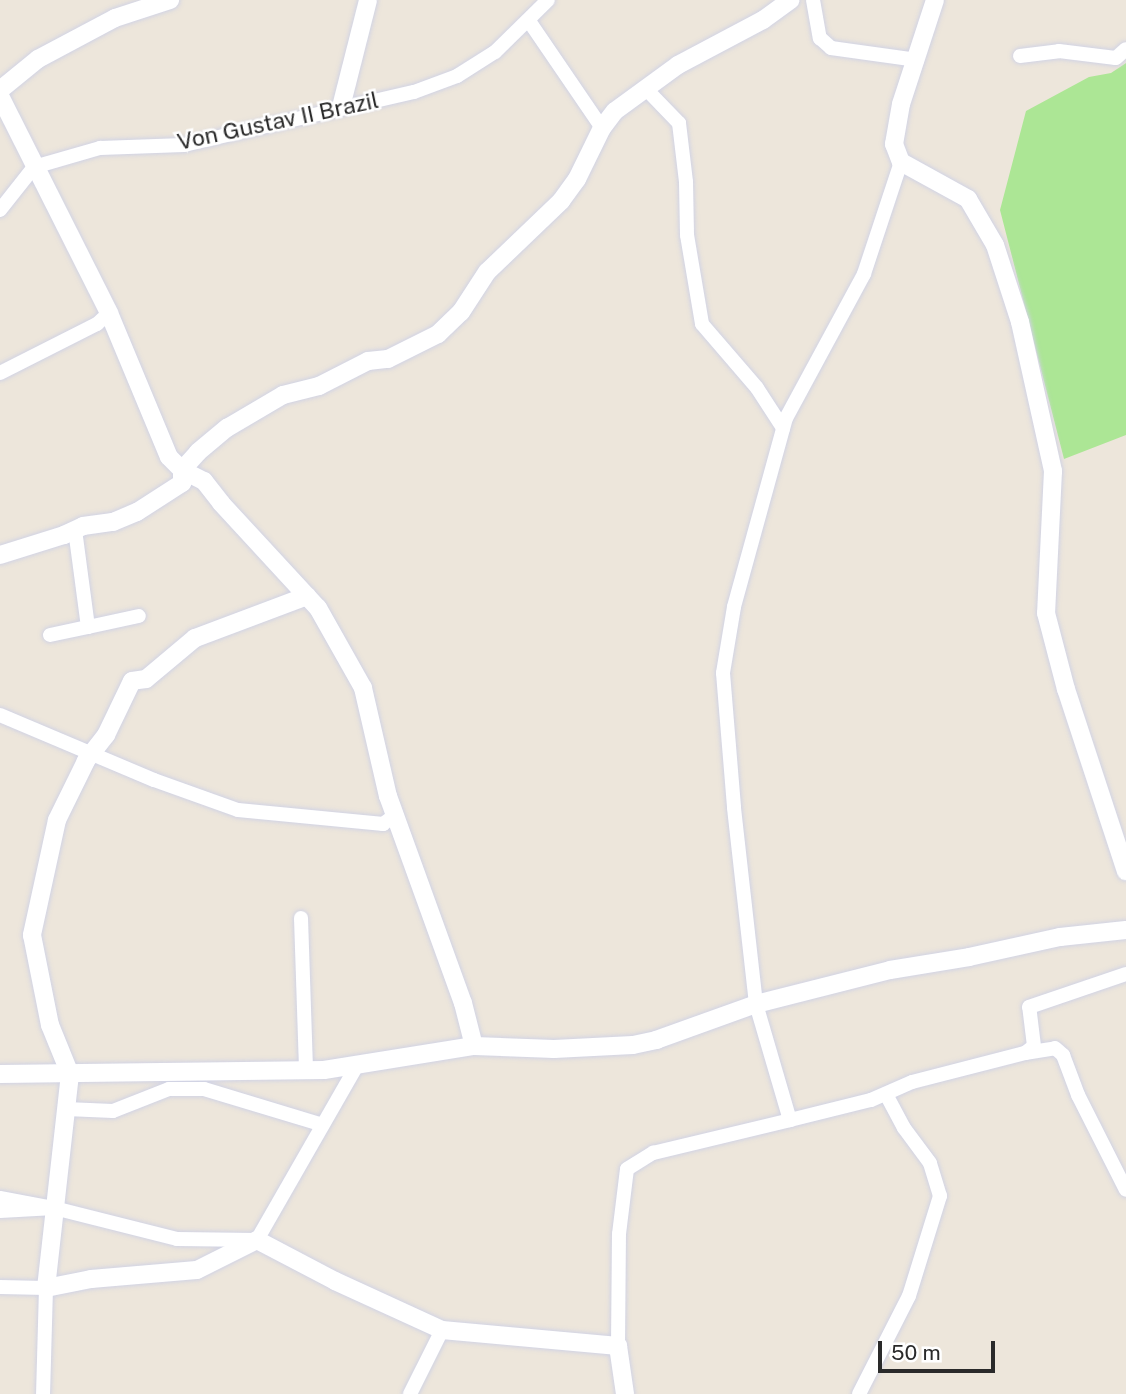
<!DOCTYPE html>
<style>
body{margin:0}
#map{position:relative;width:1126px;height:1394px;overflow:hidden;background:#ede6db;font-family:"Public Sans",sans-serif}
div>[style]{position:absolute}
.green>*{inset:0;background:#ace695}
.roads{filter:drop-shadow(0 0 2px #d1d3e4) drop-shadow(0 0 2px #d1d3e4)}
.minor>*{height:14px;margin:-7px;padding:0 7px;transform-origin:7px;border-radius:7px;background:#fff}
.tertiary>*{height:18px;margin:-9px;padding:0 9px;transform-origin:9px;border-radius:9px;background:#fff}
span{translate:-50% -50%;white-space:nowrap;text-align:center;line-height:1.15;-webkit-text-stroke:5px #fff;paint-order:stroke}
.street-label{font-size:23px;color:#2a2a2a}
.scale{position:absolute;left:878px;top:1341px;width:117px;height:32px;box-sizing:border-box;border:4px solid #2a2a2a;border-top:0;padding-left:9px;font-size:21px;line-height:24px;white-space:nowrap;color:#2a2a2a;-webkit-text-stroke:5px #fff;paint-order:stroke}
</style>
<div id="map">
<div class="green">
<i style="clip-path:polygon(1126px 63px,1126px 435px,1064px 459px,1000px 210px,1026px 111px,1089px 77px,1111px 73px)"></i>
</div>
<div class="roads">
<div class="minor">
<i style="left:813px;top:0;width:39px;rotate:80deg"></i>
<i style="left:820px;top:38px;width:15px;rotate:42deg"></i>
<i style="left:831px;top:48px;width:87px;rotate:7.9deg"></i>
<i style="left:529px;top:21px;width:130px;rotate:55.7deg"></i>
<i style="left:1020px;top:56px;width:39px;rotate:-7deg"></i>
<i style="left:1059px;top:51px;width:57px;rotate:7deg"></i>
<i style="left:1116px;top:58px;width:13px;rotate:-42deg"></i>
<i style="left:647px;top:90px;width:46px;rotate:45.9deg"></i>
<i style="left:679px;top:123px;width:59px;rotate:83.2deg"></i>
<i style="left:686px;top:182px;width:53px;rotate:88.9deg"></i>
<i style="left:687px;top:235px;width:90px;rotate:80.4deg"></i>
<i style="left:702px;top:324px;width:84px;rotate:49.3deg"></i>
<i style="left:757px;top:388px;width:48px;rotate:57deg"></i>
<i style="left:901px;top:162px;width:118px;rotate:108.3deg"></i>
<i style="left:864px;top:274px;width:164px;rotate:118.4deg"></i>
<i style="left:786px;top:418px;width:196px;rotate:105.4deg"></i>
<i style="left:734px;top:607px;width:67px;rotate:99.5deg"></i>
<i style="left:723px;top:673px;width:135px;rotate:85.3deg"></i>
<i style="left:734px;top:808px;width:197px;rotate:83.6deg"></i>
<i style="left:756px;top:1004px;width:121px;rotate:73.7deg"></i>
<i style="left:790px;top:1120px;width:83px;rotate:-13.9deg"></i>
<i style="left:871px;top:1100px;width:45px;rotate:-23.7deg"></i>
<i style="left:912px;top:1082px;width:117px;rotate:-14.4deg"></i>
<i style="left:1025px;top:1053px;width:11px;rotate:-38deg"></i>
<i style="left:1034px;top:1046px;width:39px;rotate:-97deg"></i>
<i style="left:1029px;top:1007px;width:102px;rotate:-18.8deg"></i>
<i style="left:0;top:210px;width:55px;rotate:-51.7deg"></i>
<i style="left:34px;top:167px;width:69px;rotate:-16.1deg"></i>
<i style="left:100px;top:148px;width:84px;rotate:-2deg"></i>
<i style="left:184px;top:145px;width:236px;rotate:-13deg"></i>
<i style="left:414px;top:92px;width:46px;rotate:-20.4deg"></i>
<i style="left:457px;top:76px;width:45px;rotate:-32.3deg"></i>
<i style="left:495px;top:52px;width:74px;rotate:-44.5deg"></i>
<i style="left:0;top:373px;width:109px;rotate:-26.8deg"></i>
<i style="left:97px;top:324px;width:16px;rotate:-43deg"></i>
<i style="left:88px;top:627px;width:52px;rotate:-12.2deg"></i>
<i style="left:50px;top:635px;width:39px;rotate:-12deg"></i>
<i style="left:88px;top:627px;width:98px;rotate:-97.6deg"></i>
<i style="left:0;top:715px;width:167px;rotate:22.9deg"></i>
<i style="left:154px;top:780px;width:89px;rotate:19.7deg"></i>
<i style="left:238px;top:810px;width:146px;rotate:5.5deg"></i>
<i style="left:383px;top:824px;width:15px;rotate:-37deg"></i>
<i style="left:301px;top:918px;width:152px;rotate:88.1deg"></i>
<i style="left:1025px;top:1053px;width:30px;rotate:-9deg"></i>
<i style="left:1055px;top:1048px;width:11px;rotate:41deg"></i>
<i style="left:1063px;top:1055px;width:43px;rotate:69.4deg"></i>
<i style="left:1078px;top:1095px;width:106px;rotate:63.2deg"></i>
<i style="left:66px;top:1109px;width:47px;rotate:2.4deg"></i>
<i style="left:113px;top:1111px;width:60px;rotate:-21.4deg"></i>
<i style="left:169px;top:1089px;width:35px"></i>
<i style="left:204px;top:1089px;width:124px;rotate:16.8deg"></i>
<i style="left:0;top:1198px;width:55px;rotate:10.5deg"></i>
<i style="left:54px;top:1208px;width:54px;rotate:176.8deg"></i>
<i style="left:54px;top:1208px;width:127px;rotate:14.1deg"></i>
<i style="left:177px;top:1239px;width:80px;rotate:0.7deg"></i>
<i style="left:257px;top:1240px;width:203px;rotate:-60.2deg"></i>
<i style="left:0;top:1287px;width:46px;rotate:1.2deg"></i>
<i style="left:46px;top:1288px;width:106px;rotate:91.6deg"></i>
<i style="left:618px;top:1346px;width:112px;rotate:-89.5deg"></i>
<i style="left:619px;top:1234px;width:65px;rotate:-83deg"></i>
<i style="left:627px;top:1169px;width:31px;rotate:-32deg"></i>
<i style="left:653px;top:1153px;width:141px;rotate:-13.5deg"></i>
<i style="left:410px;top:1394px;width:72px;rotate:-63.4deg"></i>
<i style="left:859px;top:1394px;width:110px;rotate:-63deg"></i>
<i style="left:909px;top:1296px;width:105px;rotate:-72.8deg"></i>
<i style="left:940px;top:1196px;width:34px;rotate:-107deg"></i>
<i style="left:930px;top:1163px;width:44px;rotate:-126.6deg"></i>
<i style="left:904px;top:1128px;width:38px;rotate:-118deg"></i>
</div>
<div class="tertiary">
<i style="left:935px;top:0;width:109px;rotate:108.1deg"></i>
<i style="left:901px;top:104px;width:41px;rotate:99.9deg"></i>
<i style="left:894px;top:144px;width:19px;rotate:69deg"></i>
<i style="left:901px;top:162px;width:77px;rotate:28.9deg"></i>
<i style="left:968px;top:199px;width:53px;rotate:59.6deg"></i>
<i style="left:995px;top:245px;width:81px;rotate:72deg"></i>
<i style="left:1020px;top:322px;width:153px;rotate:77.5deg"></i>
<i style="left:1053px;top:471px;width:142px;rotate:92.8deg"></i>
<i style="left:1046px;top:613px;width:79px;rotate:75.3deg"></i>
<i style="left:1066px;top:689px;width:192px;rotate:71.8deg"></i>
<i style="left:0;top:90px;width:49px;rotate:-39.2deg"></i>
<i style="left:38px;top:59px;width:87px;rotate:-28deg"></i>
<i style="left:115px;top:18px;width:58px;rotate:-18.1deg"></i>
<i style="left:0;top:96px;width:243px;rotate:63.3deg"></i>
<i style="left:109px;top:313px;width:156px;rotate:67.4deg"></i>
<i style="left:169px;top:457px;width:18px;rotate:45deg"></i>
<i style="left:182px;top:470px;width:25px;rotate:27deg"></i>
<i style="left:204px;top:481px;width:28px;rotate:52deg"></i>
<i style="left:221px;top:503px;width:143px;rotate:47.3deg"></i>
<i style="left:318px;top:608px;width:92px;rotate:60.6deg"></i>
<i style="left:363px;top:688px;width:111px;rotate:77deg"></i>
<i style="left:388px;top:796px;width:220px;rotate:70.1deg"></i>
<i style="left:463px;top:1003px;width:44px;rotate:75.7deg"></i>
<i style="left:341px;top:107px;width:110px;rotate:-75.8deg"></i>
<i style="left:0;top:555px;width:67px;rotate:-17.4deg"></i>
<i style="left:64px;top:535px;width:21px;rotate:-25deg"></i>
<i style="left:83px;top:526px;width:30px;rotate:-8deg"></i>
<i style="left:113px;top:522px;width:26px;rotate:-23deg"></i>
<i style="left:137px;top:512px;width:54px;rotate:-32.8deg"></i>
<i style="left:182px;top:483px;width:13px;rotate:-90deg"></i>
<i style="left:182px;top:470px;width:24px;rotate:-48deg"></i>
<i style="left:198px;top:452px;width:38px;rotate:-40deg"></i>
<i style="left:227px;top:428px;width:65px;rotate:-30.5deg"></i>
<i style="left:283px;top:395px;width:37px;rotate:-14deg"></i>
<i style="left:319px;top:386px;width:55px;rotate:-27deg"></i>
<i style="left:368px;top:361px;width:20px;rotate:-6deg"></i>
<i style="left:388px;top:359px;width:56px;rotate:-26.6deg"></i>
<i style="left:438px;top:334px;width:32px;rotate:-44deg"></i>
<i style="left:461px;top:312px;width:48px;rotate:-57deg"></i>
<i style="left:487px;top:272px;width:103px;rotate:-43.8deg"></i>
<i style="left:561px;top:201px;width:27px;rotate:-54deg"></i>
<i style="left:577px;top:179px;width:57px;rotate:-63.9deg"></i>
<i style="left:602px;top:128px;width:21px;rotate:-53deg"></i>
<i style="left:615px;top:111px;width:78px;rotate:-36.1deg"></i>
<i style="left:678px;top:65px;width:96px;rotate:-27.9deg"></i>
<i style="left:763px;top:20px;width:34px;rotate:-36deg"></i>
<i style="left:307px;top:596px;width:120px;rotate:159.4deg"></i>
<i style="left:195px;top:638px;width:64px;rotate:140.1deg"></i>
<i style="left:146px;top:679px;width:14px;rotate:172deg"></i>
<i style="left:132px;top:681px;width:60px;rotate:115.7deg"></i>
<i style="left:106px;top:735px;width:33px;rotate:128deg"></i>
<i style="left:86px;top:761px;width:66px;rotate:116.2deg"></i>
<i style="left:57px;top:820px;width:118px;rotate:102.3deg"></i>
<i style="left:32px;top:935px;width:92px;rotate:78.7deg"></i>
<i style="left:50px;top:1025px;width:53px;rotate:67.8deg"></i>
<i style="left:70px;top:1074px;width:215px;rotate:96.4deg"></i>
<i style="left:46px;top:1288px;width:46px;rotate:-11.3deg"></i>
<i style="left:91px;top:1279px;width:106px;rotate:-4.9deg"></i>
<i style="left:197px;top:1270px;width:67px;rotate:-26.6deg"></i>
<i style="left:257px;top:1240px;width:88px;rotate:27.7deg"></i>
<i style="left:335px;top:1281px;width:118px;rotate:24.6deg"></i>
<i style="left:442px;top:1330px;width:177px;rotate:5.2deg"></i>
<i style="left:618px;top:1346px;width:49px;rotate:81.7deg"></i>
<i style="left:0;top:1074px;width:324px;rotate:-0.7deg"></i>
<i style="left:324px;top:1070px;width:152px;rotate:-9.1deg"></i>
<i style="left:474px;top:1046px;width:80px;rotate:2.1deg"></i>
<i style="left:554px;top:1049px;width:79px;rotate:-2.9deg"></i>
<i style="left:633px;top:1045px;width:24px;rotate:-12deg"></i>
<i style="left:656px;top:1040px;width:106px;rotate:-19.8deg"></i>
<i style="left:756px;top:1004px;width:138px;rotate:-14.2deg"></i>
<i style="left:890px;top:970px;width:80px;rotate:-9.3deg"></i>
<i style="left:969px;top:957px;width:93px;rotate:-12.4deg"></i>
<i style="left:1060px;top:937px;width:66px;rotate:-6.1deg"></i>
</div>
</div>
<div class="street-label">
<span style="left:278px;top:121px;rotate:-12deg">Von Gustav II Brazil</span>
</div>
<div class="scale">50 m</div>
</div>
